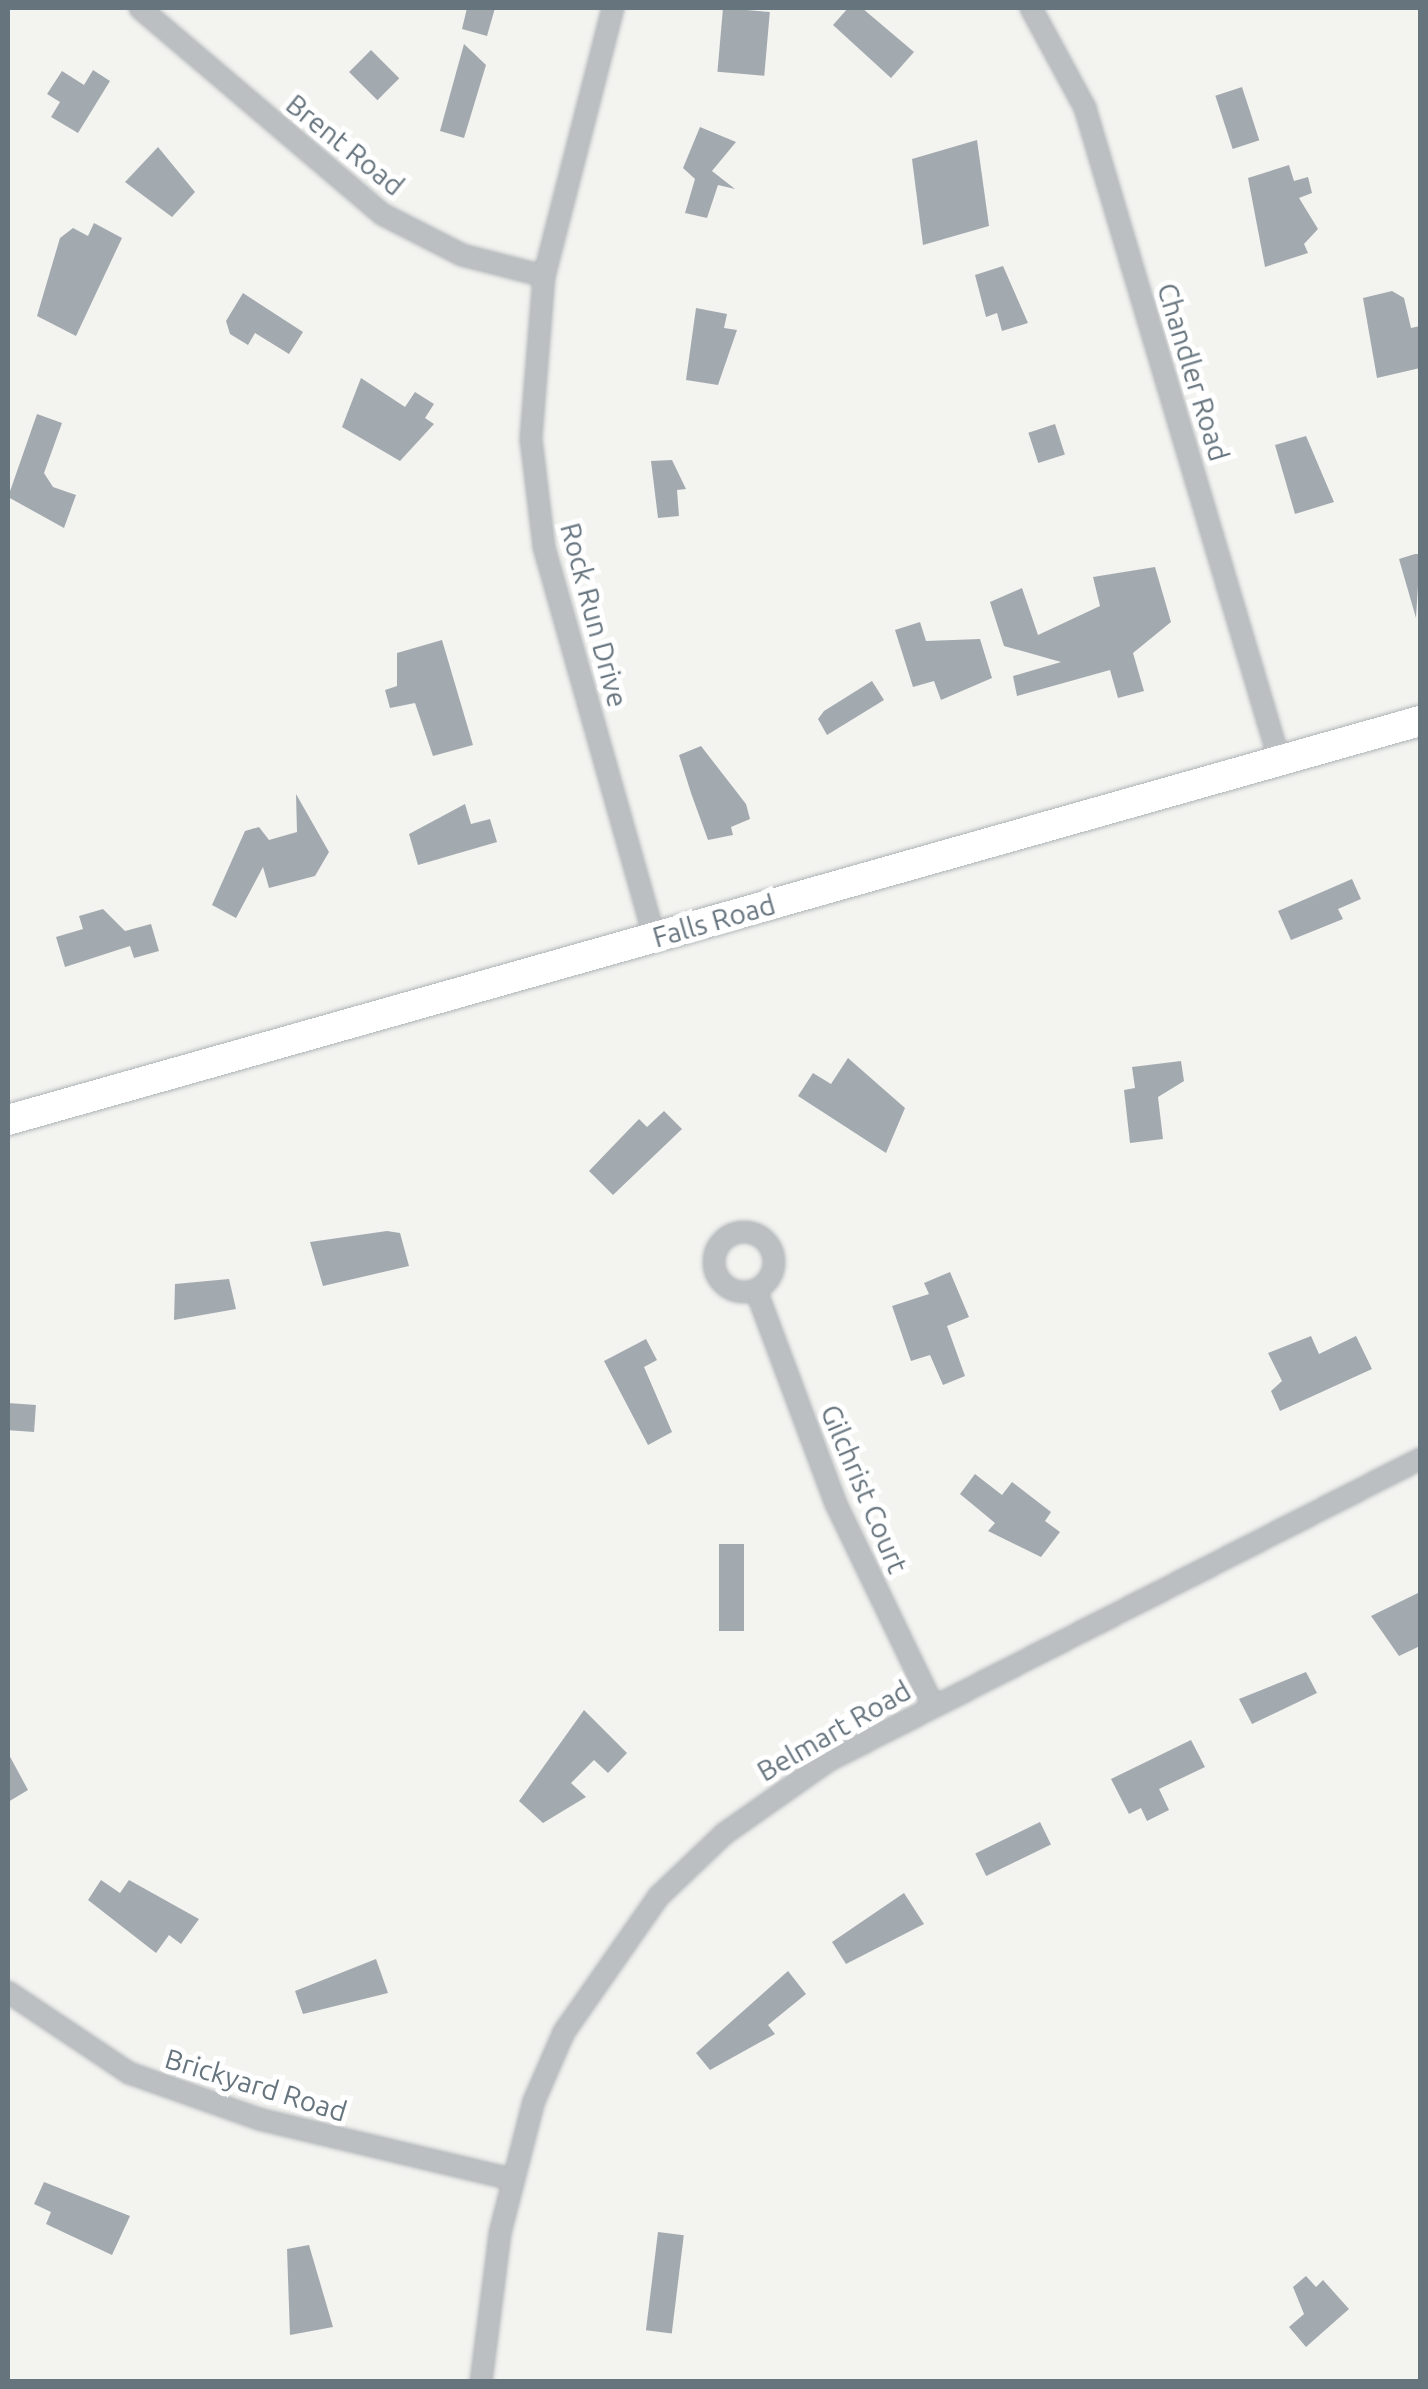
<!DOCTYPE html>
<style>
body{margin:0}
#map{position:relative;width:1428px;height:2389px;overflow:hidden;background:#f3f3f0;font-family:Ubuntu,sans-serif}
div>[style]{position:absolute}
.building>*{inset:0;background:#a3aaaf;transform-origin:0 0}
.roads{filter:drop-shadow(0 0 2px #aeb3b6) drop-shadow(0 0 2px #aeb3b6)}
.minor>*{height:20px;margin:-10px;padding:0 10px;transform-origin:10px;border-radius:10px;background:#bbbfc2}
.minor>.ring{margin:-10px;padding:0;box-sizing:content-box;background:none;border:20px solid #bbbfc2;border-radius:50%}
.secondary>*{height:30px;margin:-15px;padding:0 15px;transform-origin:15px;border-radius:15px;background:#fff}
span{translate:-50% -50%;white-space:nowrap;text-align:center;line-height:1.15;-webkit-text-stroke:10px #fff;paint-order:stroke}
.street-label{font-size:28px;color:#66747e}
.frame{position:absolute;inset:0;border:10px solid #66747e;pointer-events:none}
</style>
<div id="map">
<div class="building">
<i style="clip-path:polygon(467px 8px,495px 8px,487px 36px,462px 29px)"></i>
<i style="left:723px;top:8px;width:47px;height:64px;rotate:5deg"></i>
<i style="clip-path:polygon(848px 8px,862px 8px,914px 52px,891px 78px,833px 25px)"></i>
<i style="clip-path:polygon(464px 44px,486px 65px,464px 138px,440px 131px)"></i>
<i style="left:371px;top:50px;width:40px;height:31px;rotate:45deg"></i>
<i style="clip-path:polygon(93px 70px,110px 81px,78px 133px,51px 117px,60px 102px,47px 94px,62px 71px,84px 85px)"></i>
<i style="left:1242px;top:87px;width:56px;height:28px;rotate:72deg"></i>
<i style="clip-path:polygon(700px 127px,736px 142px,712px 171px,735px 189px,718px 185px,707px 218px,685px 213px,695px 179px,683px 168px)"></i>
<i style="clip-path:polygon(977px 140px,989px 226px,923px 245px,912px 159px)"></i>
<i style="clip-path:polygon(158px 147px,195px 192px,172px 217px,125px 182px)"></i>
<i style="clip-path:polygon(1289px 165px,1294px 181px,1308px 177px,1312px 193px,1299px 198px,1318px 229px,1304px 244px,1308px 253px,1265px 267px,1248px 178px)"></i>
<i style="clip-path:polygon(94px 223px,122px 238px,76px 336px,37px 316px,60px 238px,73px 228px,88px 236px)"></i>
<i style="clip-path:polygon(1003px 266px,1028px 323px,1002px 331px,997px 313px,986px 317px,975px 275px)"></i>
<i style="clip-path:polygon(1392px 291px,1404px 298px,1411px 328px,1420px 326px,1420px 368px,1377px 378px,1363px 298px)"></i>
<i style="clip-path:polygon(243px 293px,303px 332px,289px 354px,255px 333px,248px 345px,230px 334px,226px 321px)"></i>
<i style="clip-path:polygon(696px 308px,727px 314px,724px 328px,737px 330px,718px 385px,686px 380px)"></i>
<i style="clip-path:polygon(361px 378px,405px 407px,415px 392px,434px 404px,425px 418px,434px 424px,400px 461px,342px 427px)"></i>
<i style="clip-path:polygon(37px 414px,62px 423px,44px 473px,53px 487px,76px 495px,64px 528px,8px 497px)"></i>
<i style="left:1055px;top:424px;width:32px;height:28px;rotate:72deg"></i>
<i style="clip-path:polygon(1306px 436px,1334px 502px,1295px 514px,1275px 445px)"></i>
<i style="clip-path:polygon(672px 460px,686px 489px,677px 490px,679px 516px,658px 518px,651px 461px)"></i>
<i style="clip-path:polygon(1415px 554px,1420px 554px,1416px 618px,1399px 559px)"></i>
<i style="clip-path:polygon(1155px 567px,1171px 622px,1133px 653px,1144px 691px,1118px 698px,1110px 670px,1017px 696px,1013px 676px,1061px 662px,1004px 646px,990px 602px,1022px 588px,1038px 635px,1100px 606px,1093px 577px)"></i>
<i style="clip-path:polygon(920px 622px,926px 641px,980px 639px,992px 678px,941px 700px,934px 681px,913px 687px,895px 630px)"></i>
<i style="clip-path:polygon(442px 640px,473px 745px,433px 756px,415px 703px,390px 708px,385px 690px,397px 686px,397px 653px)"></i>
<i style="clip-path:polygon(872px 681px,884px 700px,827px 735px,818px 719px,824px 711px)"></i>
<i style="clip-path:polygon(701px 746px,746px 804px,750px 819px,731px 827px,733px 835px,708px 840px,691px 793px,679px 755px)"></i>
<i style="clip-path:polygon(296px 794px,329px 852px,315px 876px,269px 888px,263px 867px,236px 918px,212px 905px,245px 831px,259px 827px,269px 840px,297px 832px)"></i>
<i style="clip-path:polygon(465px 804px,471px 824px,490px 819px,497px 842px,418px 865px,409px 834px)"></i>
<i style="clip-path:polygon(1352px 879px,1361px 899px,1338px 909px,1343px 919px,1291px 940px,1278px 911px)"></i>
<i style="clip-path:polygon(103px 909px,125px 931px,151px 924px,159px 951px,134px 958px,130px 946px,65px 967px,56px 937px,83px 929px,79px 916px)"></i>
<i style="clip-path:polygon(848px 1058px,905px 1108px,886px 1153px,798px 1096px,813px 1073px,831px 1084px)"></i>
<i style="clip-path:polygon(1181px 1061px,1184px 1081px,1158px 1097px,1163px 1139px,1130px 1143px,1124px 1090px,1135px 1088px,1132px 1067px)"></i>
<i style="clip-path:polygon(664px 1111px,682px 1129px,613px 1195px,589px 1171px,639px 1119px,647px 1127px)"></i>
<i style="clip-path:polygon(387px 1231px,400px 1233px,409px 1266px,323px 1286px,310px 1242px)"></i>
<i style="clip-path:polygon(950px 1272px,969px 1317px,947px 1326px,965px 1376px,943px 1385px,930px 1355px,911px 1361px,892px 1306px,929px 1294px,924px 1283px)"></i>
<i style="clip-path:polygon(229px 1279px,236px 1309px,174px 1320px,175px 1284px)"></i>
<i style="clip-path:polygon(1311px 1336px,1319px 1354px,1356px 1336px,1372px 1369px,1280px 1411px,1271px 1391px,1282px 1381px,1268px 1353px)"></i>
<i style="clip-path:polygon(646px 1339px,657px 1360px,644px 1367px,672px 1432px,648px 1445px,604px 1361px)"></i>
<i style="left:8px;top:1403px;width:28px;height:27px;rotate:4deg"></i>
<i style="clip-path:polygon(975px 1474px,1002px 1495px,1012px 1482px,1051px 1512px,1045px 1521px,1060px 1532px,1041px 1557px,988px 1531px,995px 1523px,960px 1494px)"></i>
<i style="left:719px;top:1544px;width:25px;height:87px"></i>
<i style="clip-path:polygon(1420px 1592px,1420px 1646px,1399px 1656px,1371px 1616px)"></i>
<i style="clip-path:polygon(1306px 1672px,1317px 1693px,1252px 1724px,1239px 1699px)"></i>
<i style="clip-path:polygon(584px 1710px,627px 1753px,608px 1773px,594px 1760px,571px 1783px,586px 1797px,543px 1823px,519px 1801px)"></i>
<i style="clip-path:polygon(1191px 1740px,1205px 1767px,1159px 1789px,1169px 1810px,1147px 1821px,1141px 1808px,1129px 1814px,1111px 1779px)"></i>
<i style="clip-path:polygon(8px 1753px,28px 1790px,8px 1802px)"></i>
<i style="left:1040px;top:1822px;width:25px;height:72px;rotate:64deg"></i>
<i style="clip-path:polygon(101px 1880px,120px 1893px,129px 1880px,199px 1919px,181px 1944px,169px 1935px,156px 1953px,88px 1900px)"></i>
<i style="clip-path:polygon(904px 1893px,924px 1924px,846px 1964px,832px 1942px)"></i>
<i style="clip-path:polygon(376px 1959px,388px 1993px,303px 2014px,295px 1991px)"></i>
<i style="clip-path:polygon(788px 1971px,806px 1994px,768px 2025px,775px 2034px,710px 2070px,696px 2053px)"></i>
<i style="clip-path:polygon(44px 2182px,130px 2216px,112px 2255px,46px 2224px,51px 2212px,34px 2204px)"></i>
<i style="left:658px;top:2232px;width:26px;height:99px;rotate:7deg"></i>
<i style="clip-path:polygon(309px 2245px,333px 2327px,290px 2335px,287px 2249px)"></i>
<i style="clip-path:polygon(1306px 2276px,1316px 2287px,1323px 2280px,1349px 2309px,1306px 2347px,1289px 2327px,1304px 2314px,1293px 2287px)"></i>
</div>
<div class="roads">
<div class="minor">
<i style="left:140px;top:8px;width:318px;rotate:40.4deg"></i>
<i style="left:382px;top:214px;width:90px;rotate:27.1deg"></i>
<i style="left:462px;top:255px;width:85px;rotate:14.4deg"></i>
<i style="left:613px;top:8px;width:277px;rotate:104.4deg"></i>
<i style="left:544px;top:276px;width:164px;rotate:94.6deg"></i>
<i style="left:531px;top:439px;width:109px;rotate:83.1deg"></i>
<i style="left:544px;top:547px;width:406px;rotate:74.2deg"></i>
<i style="left:1031px;top:8px;width:114px;rotate:61.6deg"></i>
<i style="left:1085px;top:108px;width:682px;rotate:73.4deg"></i>
<i class="ring" style="left:714px;top:1232px;width:40px;height:40px"></i>
<i style="left:756px;top:1290px;width:228px;rotate:69.5deg"></i>
<i style="left:836px;top:1504px;width:224px;rotate:64.3deg"></i>
<i style="left:8px;top:1992px;width:146px;rotate:33.8deg"></i>
<i style="left:129px;top:2073px;width:138px;rotate:19.5deg"></i>
<i style="left:259px;top:2119px;width:259px;rotate:13.4deg"></i>
<i style="left:481px;top:2382px;width:150px;rotate:-82.7deg"></i>
<i style="left:500px;top:2233px;width:136px;rotate:-75.6deg"></i>
<i style="left:534px;top:2101px;width:75px;rotate:-66.5deg"></i>
<i style="left:564px;top:2032px;width:166px;rotate:-55.1deg"></i>
<i style="left:659px;top:1896px;width:90px;rotate:-43.6deg"></i>
<i style="left:724px;top:1834px;width:127px;rotate:-35.1deg"></i>
<i style="left:828px;top:1761px;width:665px;rotate:-27.03deg"></i>
</div>
<div class="secondary">
<i style="left:8px;top:1120px;width:1467px;rotate:-15.78deg"></i>
</div>
</div>
<div class="street-label">
<span style="left:345px;top:145px;rotate:39deg">Brent Road</span>
<span style="left:1193px;top:372px;rotate:73deg">Chandler Road</span>
<span style="left:594px;top:615px;rotate:75deg">Rock Run Drive</span>
<span style="left:714px;top:921px;rotate:-16deg">Falls Road</span>
<span style="left:864px;top:1489px;rotate:67deg">Gilchrist Court</span>
<span style="left:834px;top:1731px;rotate:-30deg">Belmart Road</span>
<span style="left:256px;top:2085px;rotate:17deg">Brickyard Road</span>
</div>
<div class="frame"></div>
</div>
